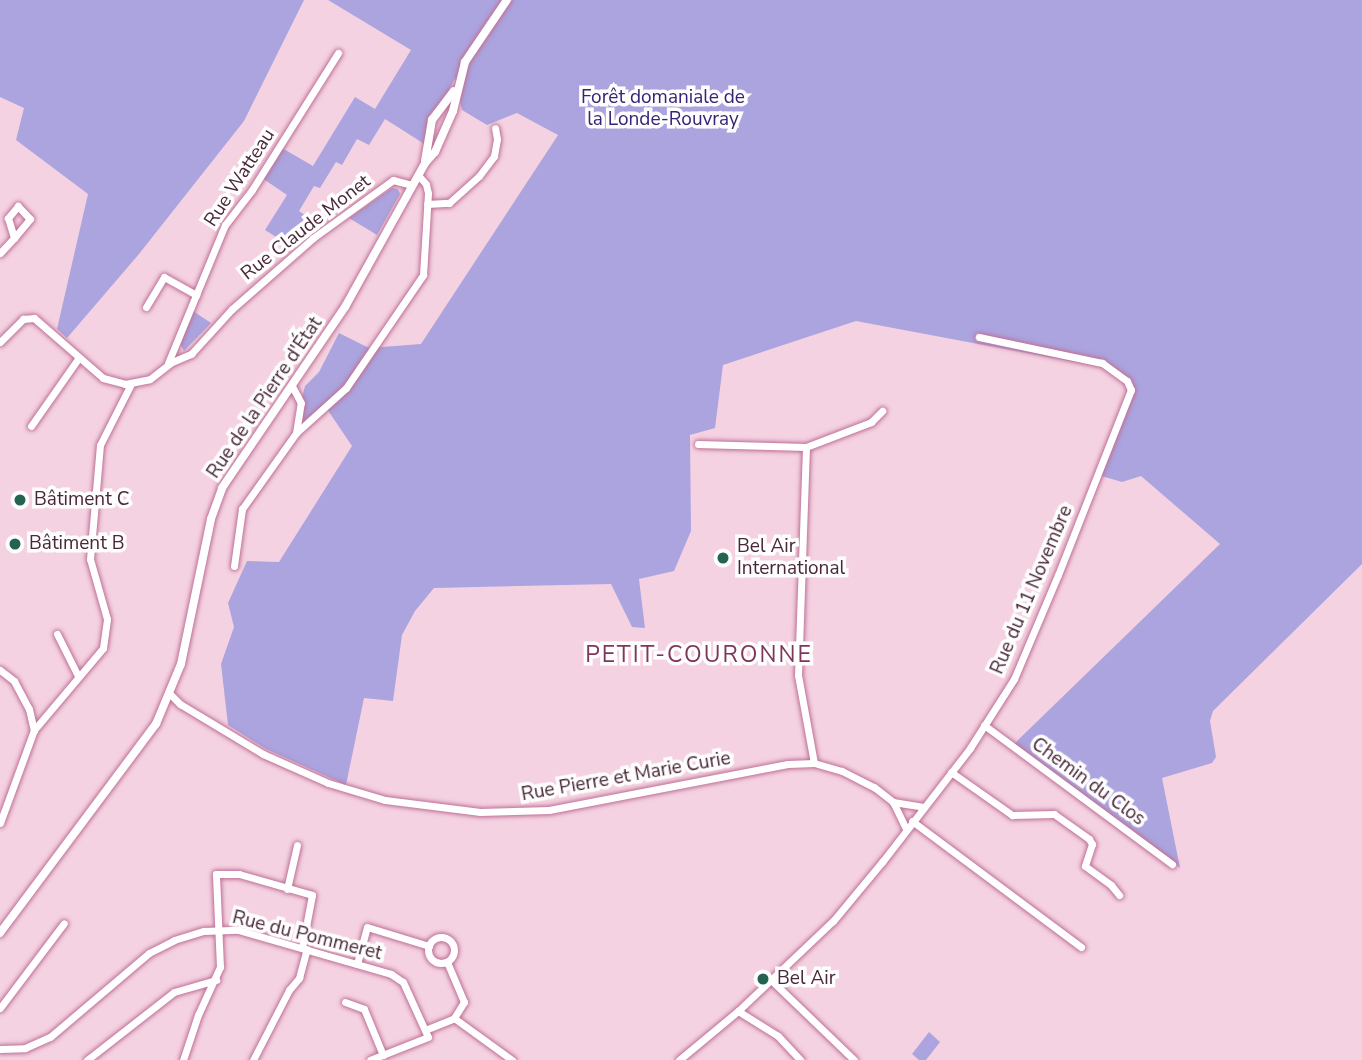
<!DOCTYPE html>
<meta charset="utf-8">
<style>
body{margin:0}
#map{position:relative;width:1362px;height:1060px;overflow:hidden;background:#f5d2e1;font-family:"Nunito Sans",sans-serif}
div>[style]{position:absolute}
.green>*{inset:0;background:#aba4df}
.roads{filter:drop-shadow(0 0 2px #be7096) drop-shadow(0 0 2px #be7096)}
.minor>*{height:7px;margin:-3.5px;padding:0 3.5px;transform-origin:3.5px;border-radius:3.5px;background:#fff}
.minor>.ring{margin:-3.5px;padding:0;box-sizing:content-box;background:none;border:7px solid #fff;border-radius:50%}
.tertiary>*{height:8px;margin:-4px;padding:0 4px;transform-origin:4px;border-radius:4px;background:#fff}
.dots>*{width:19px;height:19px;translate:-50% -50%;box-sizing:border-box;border:4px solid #fefefe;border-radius:50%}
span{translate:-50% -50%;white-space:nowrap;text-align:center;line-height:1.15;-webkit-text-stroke:7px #fefefe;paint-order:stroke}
.park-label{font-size:19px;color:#392375}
.street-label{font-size:19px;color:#482737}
.poi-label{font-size:19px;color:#482737}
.left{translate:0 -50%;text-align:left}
.quarter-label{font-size:23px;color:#7e365c;letter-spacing:2px}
</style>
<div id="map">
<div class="green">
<i style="clip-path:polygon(0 0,304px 0,244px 121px,139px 254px,67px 338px,57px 329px,88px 194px,16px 140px,24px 108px,0 97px)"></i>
<i style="clip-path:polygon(328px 0,1362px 0,1362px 564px,1213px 711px,1210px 721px,1216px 757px,1212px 763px,1162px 778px,1180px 868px,1013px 745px,1220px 544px,1141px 476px,1122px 482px,1098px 475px,1132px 394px,1112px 369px,856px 321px,723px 365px,715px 428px,690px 435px,691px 531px,674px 571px,639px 579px,645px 628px,632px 627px,611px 584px,434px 588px,415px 611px,402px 635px,393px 701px,364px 698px,346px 785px,266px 749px,228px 725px,221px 664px,234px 627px,228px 603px,247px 561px,279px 562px,352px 446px,325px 406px,304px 421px,298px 413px,305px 386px,319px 372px,339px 333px,369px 348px,421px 344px,558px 135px,517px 113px,487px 125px,462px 110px,455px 78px,446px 97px,431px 113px,426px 145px,385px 119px,369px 145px,357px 139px,342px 165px,336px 162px,320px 188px,314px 186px,299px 211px,319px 225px,292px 247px,265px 230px,287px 195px,262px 178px,282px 148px,313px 166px,355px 97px,375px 109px,411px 50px)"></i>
<i style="clip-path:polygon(392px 188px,398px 189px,400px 194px,377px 235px,349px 218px)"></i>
<i style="clip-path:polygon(193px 311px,211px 323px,184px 351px,180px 344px)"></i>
<i style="clip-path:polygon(929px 1032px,940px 1042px,926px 1060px,919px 1060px,912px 1054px)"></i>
</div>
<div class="roads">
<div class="minor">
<i style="left:427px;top:204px;width:22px;rotate:-3deg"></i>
<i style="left:449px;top:203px;width:40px;rotate:-42deg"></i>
<i style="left:479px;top:176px;width:25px;rotate:-53deg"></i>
<i style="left:494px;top:156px;width:17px;rotate:-80deg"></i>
<i style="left:497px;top:139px;width:11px;rotate:-100deg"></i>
<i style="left:0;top:253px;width:21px;rotate:-47deg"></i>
<i style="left:14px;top:238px;width:25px;rotate:-50deg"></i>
<i style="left:30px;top:219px;width:18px;rotate:-133deg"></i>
<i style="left:18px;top:206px;width:16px;rotate:130deg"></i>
<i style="left:8px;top:218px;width:21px;rotate:73deg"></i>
<i style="left:146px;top:307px;width:35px;rotate:-59deg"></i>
<i style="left:164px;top:277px;width:37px;rotate:29deg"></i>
<i style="left:0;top:342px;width:33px;rotate:-45deg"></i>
<i style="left:23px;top:319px;width:11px;rotate:-5deg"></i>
<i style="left:34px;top:318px;width:91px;rotate:41deg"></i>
<i style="left:103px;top:378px;width:23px;rotate:15deg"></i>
<i style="left:125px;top:384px;width:25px;rotate:-11deg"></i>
<i style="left:150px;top:379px;width:28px;rotate:-38deg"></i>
<i style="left:172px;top:362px;width:21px;rotate:-23deg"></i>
<i style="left:191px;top:354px;width:61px;rotate:-47.7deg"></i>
<i style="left:232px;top:309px;width:108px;rotate:-41.2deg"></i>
<i style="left:313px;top:238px;width:99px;rotate:-35.9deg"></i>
<i style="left:393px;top:180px;width:20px;rotate:15deg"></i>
<i style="left:168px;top:363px;width:149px;rotate:-67.6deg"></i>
<i style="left:225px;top:225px;width:44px;rotate:-52.4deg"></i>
<i style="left:252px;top:190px;width:162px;rotate:-57.9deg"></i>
<i style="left:31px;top:426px;width:82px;rotate:-55deg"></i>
<i style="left:296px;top:433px;width:67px;rotate:-42deg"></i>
<i style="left:346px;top:388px;width:137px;rotate:-55.7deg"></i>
<i style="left:423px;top:275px;width:82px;rotate:-86.5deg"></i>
<i style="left:428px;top:193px;width:9px;rotate:-103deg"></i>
<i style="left:426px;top:184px;width:12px;rotate:-132deg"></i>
<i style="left:698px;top:444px;width:108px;rotate:1.6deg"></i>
<i style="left:806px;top:447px;width:70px;rotate:-21deg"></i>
<i style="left:871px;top:422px;width:16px;rotate:-45deg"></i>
<i style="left:806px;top:447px;width:228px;rotate:92deg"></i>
<i style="left:798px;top:675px;width:89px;rotate:79.7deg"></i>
<i style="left:234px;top:566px;width:58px;rotate:-82deg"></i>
<i style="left:242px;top:509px;width:93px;rotate:-54.6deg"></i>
<i style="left:296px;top:433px;width:30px;rotate:-81deg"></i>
<i style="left:301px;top:403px;width:19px;rotate:-118deg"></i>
<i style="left:57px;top:634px;width:47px;rotate:63.4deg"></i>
<i style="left:0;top:670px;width:18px;rotate:38deg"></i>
<i style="left:14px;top:681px;width:32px;rotate:62deg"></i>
<i style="left:29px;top:709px;width:22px;rotate:77deg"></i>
<i style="left:34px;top:730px;width:99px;rotate:110.1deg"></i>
<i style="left:171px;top:695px;width:13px;rotate:45deg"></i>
<i style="left:180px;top:704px;width:97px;rotate:31.1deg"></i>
<i style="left:263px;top:754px;width:71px;rotate:24deg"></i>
<i style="left:328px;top:783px;width:59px;rotate:16.6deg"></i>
<i style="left:385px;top:800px;width:96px;rotate:7.2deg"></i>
<i style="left:480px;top:812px;width:69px;rotate:-1.7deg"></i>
<i style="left:549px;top:810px;width:243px;rotate:-10.9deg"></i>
<i style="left:788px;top:764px;width:26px;rotate:-2deg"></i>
<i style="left:814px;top:763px;width:29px;rotate:16deg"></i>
<i style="left:842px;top:771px;width:36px;rotate:27deg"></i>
<i style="left:874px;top:787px;width:24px;rotate:38deg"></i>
<i style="left:893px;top:802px;width:30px;rotate:64deg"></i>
<i style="left:984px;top:725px;width:234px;rotate:36.5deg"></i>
<i style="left:34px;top:730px;width:107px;rotate:-49.9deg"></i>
<i style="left:103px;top:648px;width:29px;rotate:-82deg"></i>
<i style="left:107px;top:619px;width:62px;rotate:-105.8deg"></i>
<i style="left:90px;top:559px;width:114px;rotate:-85deg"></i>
<i style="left:100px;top:445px;width:68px;rotate:-63.1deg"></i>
<i style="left:951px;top:772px;width:75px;rotate:35.2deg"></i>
<i style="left:1012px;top:815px;width:42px;rotate:-1.4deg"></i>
<i style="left:1054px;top:814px;width:43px;rotate:35.5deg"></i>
<i style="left:1089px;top:839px;width:6px;rotate:59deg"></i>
<i style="left:1092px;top:844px;width:23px;rotate:108deg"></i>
<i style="left:1085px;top:866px;width:32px;rotate:36deg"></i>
<i style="left:1111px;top:885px;width:13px;rotate:51deg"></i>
<i style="left:893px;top:802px;width:31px;rotate:9deg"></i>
<i style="left:912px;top:821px;width:211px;rotate:36.7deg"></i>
<i style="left:287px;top:889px;width:45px;rotate:-77.2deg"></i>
<i class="ring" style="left:428px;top:937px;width:19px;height:19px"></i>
<i style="left:357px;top:964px;width:38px;rotate:-75deg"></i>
<i style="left:367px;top:927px;width:65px;rotate:17deg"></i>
<i style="left:771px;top:980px;width:115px;rotate:43.9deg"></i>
<i style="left:345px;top:1002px;width:20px;rotate:20deg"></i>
<i style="left:364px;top:1009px;width:50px;rotate:67.6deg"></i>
<i style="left:0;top:1008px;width:106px;rotate:-53deg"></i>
<i style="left:738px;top:1011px;width:47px;rotate:32deg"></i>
<i style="left:778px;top:1036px;width:33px;rotate:47deg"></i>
<i style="left:454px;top:1018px;width:72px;rotate:35.9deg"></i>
<i style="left:425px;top:1030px;width:31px;rotate:-22deg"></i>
<i style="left:454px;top:1018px;width:19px;rotate:-58deg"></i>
<i style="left:464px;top:1002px;width:43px;rotate:-113deg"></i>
<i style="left:0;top:1049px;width:25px;rotate:-2deg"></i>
<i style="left:25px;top:1048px;width:27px;rotate:-24deg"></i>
<i style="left:50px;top:1037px;width:130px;rotate:-40.3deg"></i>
<i style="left:149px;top:953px;width:28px;rotate:-27deg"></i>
<i style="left:174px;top:940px;width:31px;rotate:-17deg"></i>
<i style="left:204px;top:931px;width:34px;rotate:-2deg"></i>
<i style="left:238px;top:930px;width:159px;rotate:16deg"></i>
<i style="left:391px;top:974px;width:14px;rotate:34deg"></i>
<i style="left:403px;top:982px;width:60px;rotate:65.6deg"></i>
<i style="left:428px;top:1037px;width:62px;rotate:158.4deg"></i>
<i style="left:87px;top:1060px;width:110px;rotate:-38deg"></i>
<i style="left:174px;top:992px;width:44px;rotate:-15.9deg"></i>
<i style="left:183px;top:1060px;width:47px;rotate:-71.6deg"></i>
<i style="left:198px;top:1015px;width:53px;rotate:-65.4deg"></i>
<i style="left:220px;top:967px;width:93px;rotate:-92.5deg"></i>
<i style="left:216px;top:874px;width:23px"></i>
<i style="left:239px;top:874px;width:76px;rotate:16deg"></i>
<i style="left:312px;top:895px;width:54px;rotate:100.7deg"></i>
<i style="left:253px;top:1060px;width:79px;rotate:-62.8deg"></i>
<i style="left:289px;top:990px;width:16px;rotate:-50deg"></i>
<i style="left:299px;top:978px;width:30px;rotate:-75deg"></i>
<i style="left:679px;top:1060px;width:77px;rotate:-39.7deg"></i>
<i style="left:738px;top:1011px;width:131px;rotate:-43.5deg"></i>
<i style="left:833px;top:921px;width:77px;rotate:-50.3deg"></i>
<i style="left:882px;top:862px;width:144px;rotate:-52.3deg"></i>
<i style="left:970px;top:748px;width:82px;rotate:-57.5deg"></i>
<i style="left:1014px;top:679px;width:113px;rotate:-67.1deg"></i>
<i style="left:1058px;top:575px;width:199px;rotate:-68.5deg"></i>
<i style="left:1131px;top:390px;width:10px;rotate:-114deg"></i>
<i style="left:1127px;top:381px;width:31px;rotate:-144deg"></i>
<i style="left:1102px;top:363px;width:126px;rotate:-168.1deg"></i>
</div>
<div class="tertiary">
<i style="left:425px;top:161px;width:42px;rotate:-80.3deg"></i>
<i style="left:432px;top:120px;width:36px;rotate:-53deg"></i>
<i style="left:0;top:933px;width:261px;rotate:-53.3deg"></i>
<i style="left:156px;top:724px;width:65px;rotate:-67.4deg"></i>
<i style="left:181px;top:664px;width:148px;rotate:-78.3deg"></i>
<i style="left:211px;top:519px;width:33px;rotate:-70deg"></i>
<i style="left:222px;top:488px;width:219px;rotate:-55.8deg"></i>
<i style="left:345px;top:307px;width:165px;rotate:-60.9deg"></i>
<i style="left:425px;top:163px;width:15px;rotate:-48deg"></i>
<i style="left:435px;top:152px;width:45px;rotate:-66.3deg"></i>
<i style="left:453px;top:111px;width:50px;rotate:-76.2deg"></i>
<i style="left:465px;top:62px;width:75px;rotate:-55.9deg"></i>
</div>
</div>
<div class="dots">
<i style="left:20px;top:500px;background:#246350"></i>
<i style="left:15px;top:544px;background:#246350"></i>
<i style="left:723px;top:558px;background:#246350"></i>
<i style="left:763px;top:979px;background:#246350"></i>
</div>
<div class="park-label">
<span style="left:663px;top:109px">Forêt domaniale de<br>la Londe-Rouvray</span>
</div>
<div class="street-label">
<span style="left:240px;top:178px;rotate:-57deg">Rue Watteau</span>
<span style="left:306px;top:228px;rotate:-38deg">Rue Claude Monet</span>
<span style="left:265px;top:398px;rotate:-56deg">Rue de la Pierre d'État</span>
<span style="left:1032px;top:590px;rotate:-67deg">Rue du 11 Novembre</span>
<span style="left:626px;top:777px;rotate:-10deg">Rue Pierre et Marie Curie</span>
<span style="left:1088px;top:782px;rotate:36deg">Chemin du Clos</span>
<span style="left:307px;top:936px;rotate:14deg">Rue du Pommeret</span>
</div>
<div class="poi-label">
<span class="left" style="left:34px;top:500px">Bâtiment C</span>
<span class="left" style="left:29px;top:544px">Bâtiment B</span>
<span class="left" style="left:737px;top:558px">Bel Air<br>International</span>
<span class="left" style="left:777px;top:979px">Bel Air</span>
</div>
<div class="quarter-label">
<span style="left:699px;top:655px">PETIT-COURONNE</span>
</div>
</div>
